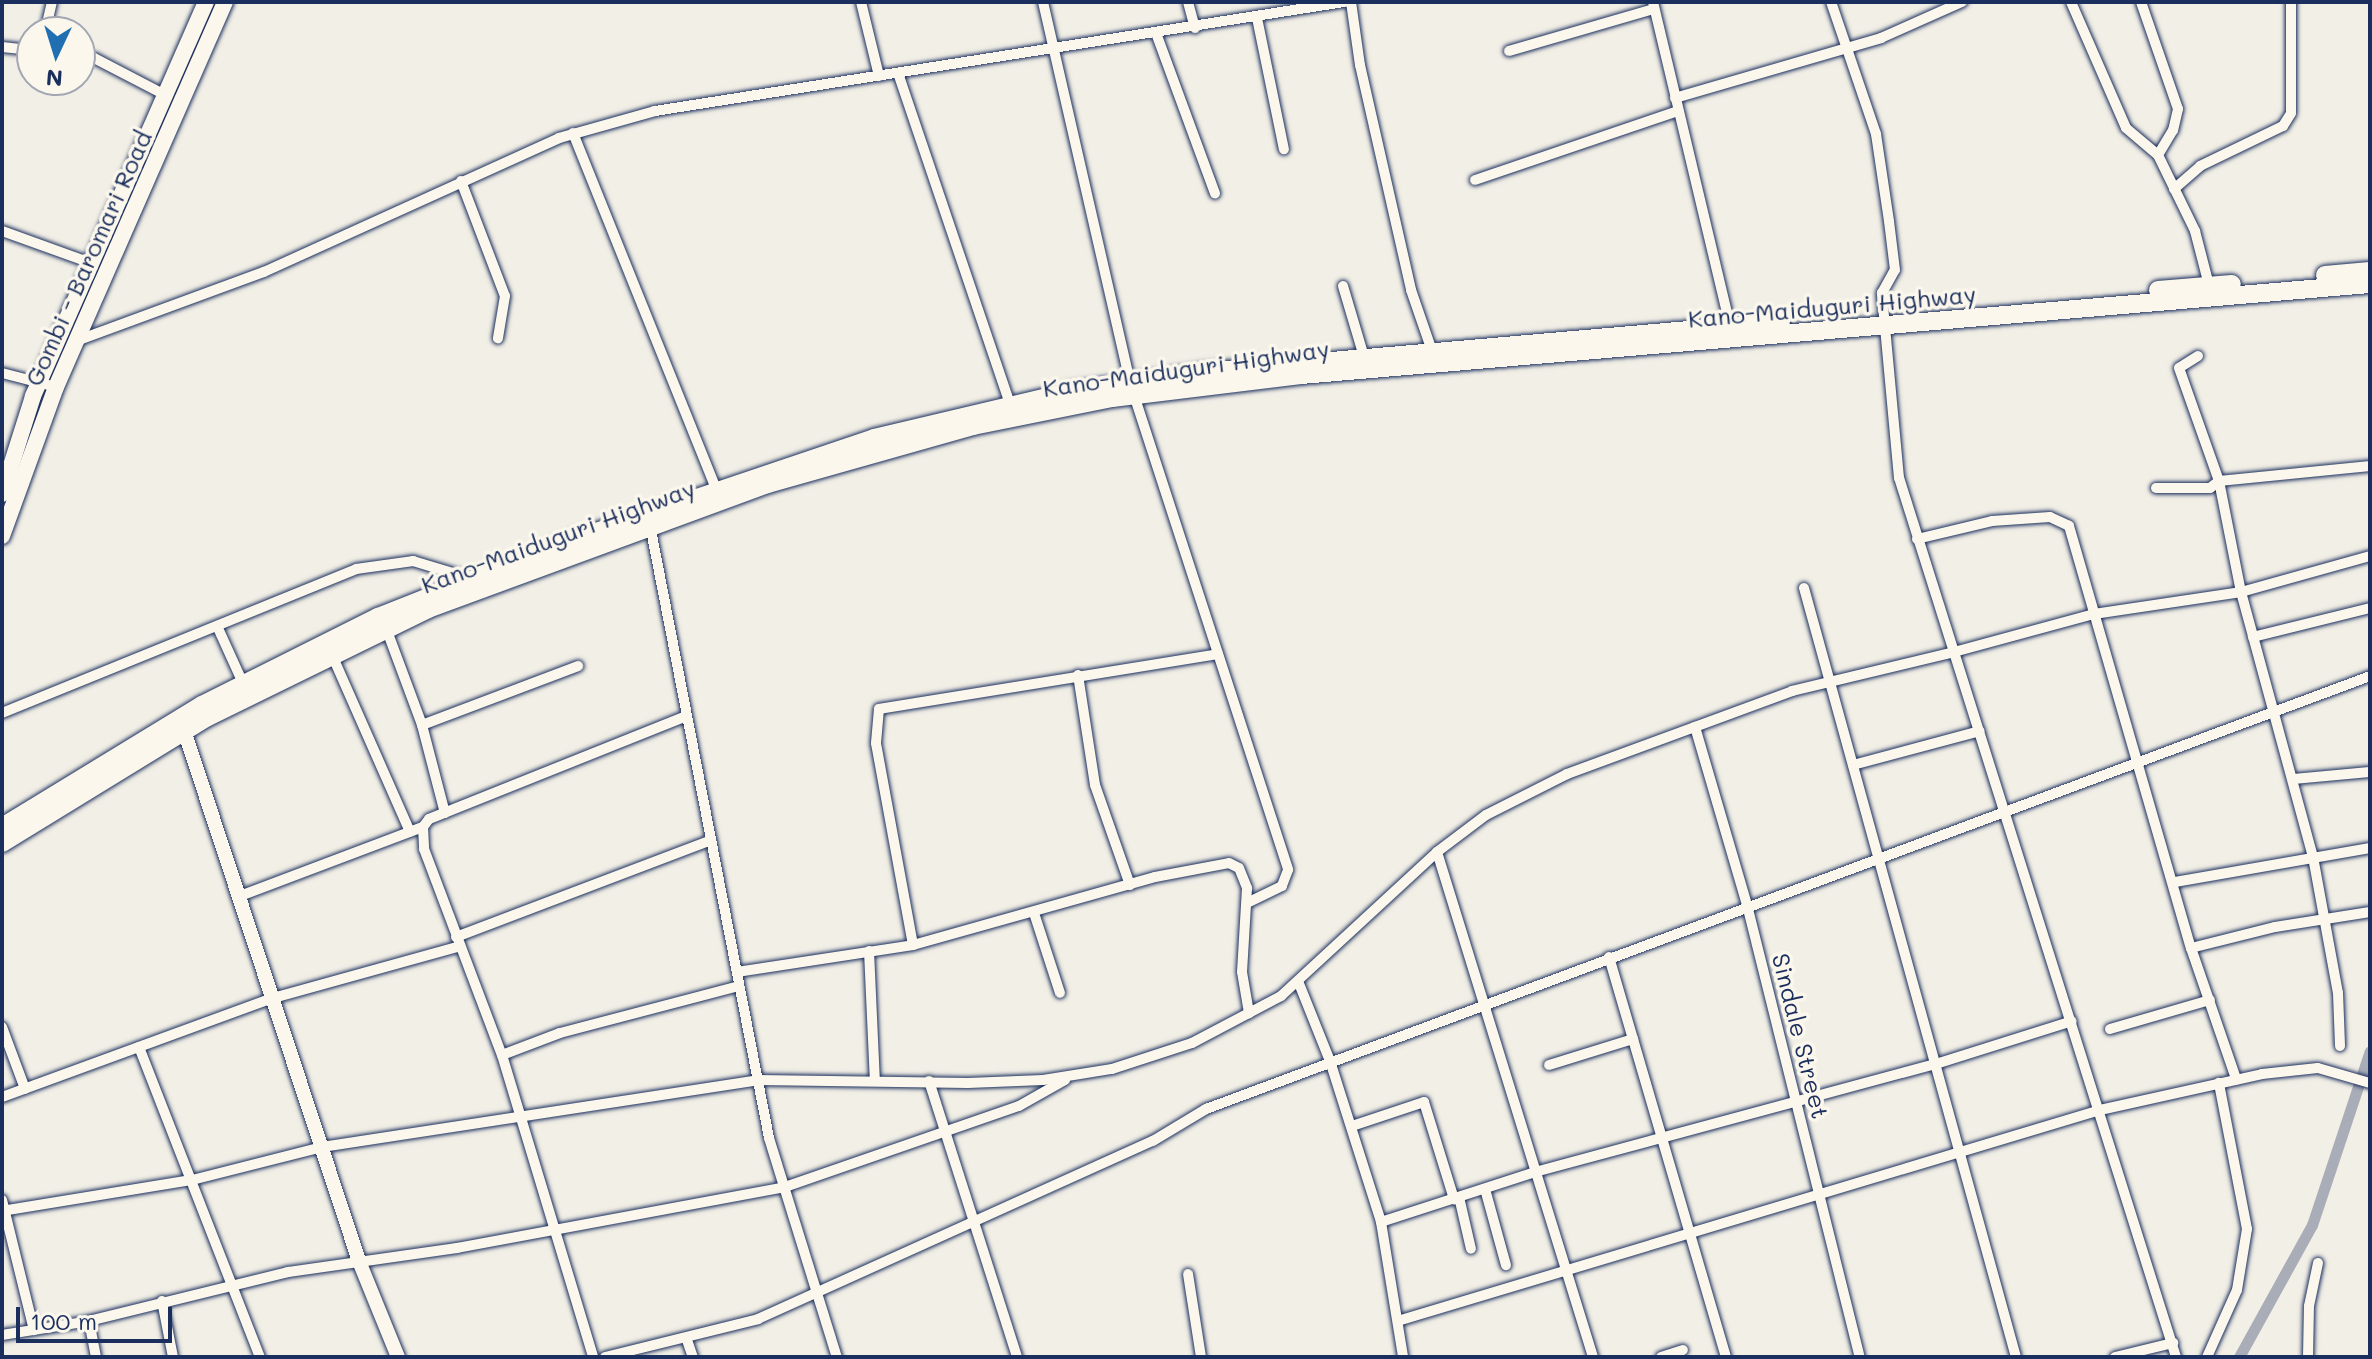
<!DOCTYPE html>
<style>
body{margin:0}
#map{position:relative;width:2372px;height:1359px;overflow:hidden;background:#f2efe6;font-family:Mali,sans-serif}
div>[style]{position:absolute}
.canal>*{height:11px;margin:-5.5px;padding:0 5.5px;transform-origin:5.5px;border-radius:5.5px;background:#a9adb7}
.roads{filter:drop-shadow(0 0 2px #1b2f5e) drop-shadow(0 0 2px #1b2f5e)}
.street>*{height:10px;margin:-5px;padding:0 5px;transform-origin:5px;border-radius:5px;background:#fbf7ec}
.secondary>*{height:14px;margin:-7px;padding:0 7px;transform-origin:7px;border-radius:7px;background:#fbf7ec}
.primary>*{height:16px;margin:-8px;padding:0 8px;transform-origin:8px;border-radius:8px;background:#fbf7ec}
.highway>*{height:18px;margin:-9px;padding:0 9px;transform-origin:9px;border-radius:9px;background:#fbf7ec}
span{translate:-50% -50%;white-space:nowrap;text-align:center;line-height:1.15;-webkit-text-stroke:7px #fbf7ec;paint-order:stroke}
.street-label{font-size:24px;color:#1b2f5e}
.frame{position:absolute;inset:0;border:4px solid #1b2f5e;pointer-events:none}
.north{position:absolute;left:16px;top:16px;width:80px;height:80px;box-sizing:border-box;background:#fbf7ec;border:2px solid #a1a7b3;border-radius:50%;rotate:184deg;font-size:22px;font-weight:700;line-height:32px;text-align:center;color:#1b2f5e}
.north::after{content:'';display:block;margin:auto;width:28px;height:36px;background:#1f6fb2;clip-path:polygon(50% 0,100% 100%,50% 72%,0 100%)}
.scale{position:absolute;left:16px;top:1307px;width:156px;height:36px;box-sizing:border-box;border:4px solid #1b2f5e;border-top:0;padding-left:10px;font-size:24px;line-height:28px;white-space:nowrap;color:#1b2f5e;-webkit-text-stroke:6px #fbf7ec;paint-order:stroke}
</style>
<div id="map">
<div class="canal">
<i style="left:2239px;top:1357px;width:151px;rotate:-61.1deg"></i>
<i style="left:2312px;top:1225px;width:183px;rotate:-71.6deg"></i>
</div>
<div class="roads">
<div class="street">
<i style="left:861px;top:2px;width:76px;rotate:76.3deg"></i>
<i style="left:1043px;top:2px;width:391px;rotate:77.1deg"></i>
<i style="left:1188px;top:2px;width:27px;rotate:75deg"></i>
<i style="left:1351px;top:2px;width:64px;rotate:81.9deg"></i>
<i style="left:1360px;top:65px;width:231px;rotate:77.2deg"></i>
<i style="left:1411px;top:290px;width:65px;rotate:71deg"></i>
<i style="left:1653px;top:2px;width:333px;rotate:76.6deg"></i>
<i style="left:2071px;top:2px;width:137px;rotate:66.4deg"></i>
<i style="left:2126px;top:128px;width:42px;rotate:40.2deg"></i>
<i style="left:2141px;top:2px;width:113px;rotate:70.9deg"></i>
<i style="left:2178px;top:109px;width:22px;rotate:103deg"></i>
<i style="left:2173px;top:130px;width:29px;rotate:121deg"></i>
<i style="left:2158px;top:155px;width:85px;rotate:64deg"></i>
<i style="left:2195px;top:231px;width:56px;rotate:75.5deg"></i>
<i style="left:1257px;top:18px;width:134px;rotate:78.4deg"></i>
<i style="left:45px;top:32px;width:31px;rotate:-77deg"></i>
<i style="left:1156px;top:33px;width:171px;rotate:69.8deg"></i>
<i style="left:2px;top:47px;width:30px;rotate:6deg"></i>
<i style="left:1509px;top:51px;width:151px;rotate:-16.2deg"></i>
<i style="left:80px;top:58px;width:14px"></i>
<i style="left:94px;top:58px;width:80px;rotate:27.5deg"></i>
<i style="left:898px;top:73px;width:349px;rotate:71.3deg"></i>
<i style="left:1675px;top:98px;width:215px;rotate:-16.2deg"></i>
<i style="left:1881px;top:38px;width:89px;rotate:-24deg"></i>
<i style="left:573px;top:133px;width:384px;rotate:68.1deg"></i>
<i style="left:1475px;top:180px;width:214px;rotate:-18.8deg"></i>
<i style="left:461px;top:181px;width:123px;rotate:69.1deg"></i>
<i style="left:505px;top:296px;width:43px;rotate:99.5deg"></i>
<i style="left:2174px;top:189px;width:35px;rotate:-41deg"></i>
<i style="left:2200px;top:166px;width:92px;rotate:-25.7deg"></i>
<i style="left:2283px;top:126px;width:15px;rotate:-58deg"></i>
<i style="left:2291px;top:113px;width:111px;rotate:-90deg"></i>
<i style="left:2px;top:231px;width:95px;rotate:19.8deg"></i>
<i style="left:1343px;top:286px;width:74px;rotate:73.5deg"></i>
<i style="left:76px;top:341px;width:200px;rotate:-20.2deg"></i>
<i style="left:264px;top:272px;width:324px;rotate:-24.4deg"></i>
<i style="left:559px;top:138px;width:100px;rotate:-15.7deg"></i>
<i style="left:655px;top:111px;width:698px;rotate:-8.99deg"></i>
<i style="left:2198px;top:356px;width:22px;rotate:148deg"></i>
<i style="left:2179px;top:368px;width:120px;rotate:70.5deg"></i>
<i style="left:2219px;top:481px;width:113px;rotate:78.8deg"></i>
<i style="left:2241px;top:592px;width:275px;rotate:74.8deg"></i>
<i style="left:2313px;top:857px;width:138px;rotate:79.6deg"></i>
<i style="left:2338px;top:993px;width:53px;rotate:87.8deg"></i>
<i style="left:2px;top:373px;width:56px;rotate:14.5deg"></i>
<i style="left:1134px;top:395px;width:499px;rotate:72deg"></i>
<i style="left:1288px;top:870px;width:17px;rotate:111deg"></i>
<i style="left:1282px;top:886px;width:39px;rotate:154deg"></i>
<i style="left:2156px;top:488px;width:54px"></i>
<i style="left:2210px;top:488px;width:11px;rotate:-38deg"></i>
<i style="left:2219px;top:481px;width:152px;rotate:-5.7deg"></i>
<i style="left:650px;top:525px;width:624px;rotate:79.01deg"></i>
<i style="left:769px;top:1138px;width:229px;rotate:72.8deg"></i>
<i style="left:1917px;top:539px;width:77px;rotate:-13.5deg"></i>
<i style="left:1992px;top:521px;width:58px;rotate:-3.9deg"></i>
<i style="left:2050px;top:517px;width:21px;rotate:25deg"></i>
<i style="left:2069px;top:526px;width:439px;rotate:73.9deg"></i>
<i style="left:2191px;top:948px;width:139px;rotate:71deg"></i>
<i style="left:1804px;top:588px;width:798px;rotate:74.59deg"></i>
<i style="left:218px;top:628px;width:60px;rotate:65.6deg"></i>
<i style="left:386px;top:628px;width:103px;rotate:69.6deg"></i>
<i style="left:422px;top:725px;width:91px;rotate:75.4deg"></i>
<i style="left:2253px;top:637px;width:121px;rotate:-13.9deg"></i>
<i style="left:332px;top:655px;width:193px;rotate:66.2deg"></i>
<i style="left:1078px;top:675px;width:111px;rotate:81.2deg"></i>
<i style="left:1095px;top:785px;width:106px;rotate:70.7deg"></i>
<i style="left:2px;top:713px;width:382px;rotate:-22.1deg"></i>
<i style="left:356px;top:569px;width:58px;rotate:-8deg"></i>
<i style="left:413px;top:561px;width:59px;rotate:16.9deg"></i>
<i style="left:422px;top:725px;width:167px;rotate:-20.7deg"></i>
<i style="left:1695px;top:727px;width:185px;rotate:73.7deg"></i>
<i style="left:1747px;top:905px;width:466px;rotate:76deg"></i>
<i style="left:1853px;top:765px;width:131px;rotate:-15deg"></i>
<i style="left:2293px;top:779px;width:77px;rotate:-5.2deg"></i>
<i style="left:423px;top:827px;width:22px;rotate:87deg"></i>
<i style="left:424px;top:849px;width:220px;rotate:69.3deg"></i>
<i style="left:502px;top:1055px;width:315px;rotate:73.2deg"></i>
<i style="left:1437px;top:852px;width:529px;rotate:72.83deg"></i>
<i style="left:2175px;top:882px;width:198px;rotate:-9.9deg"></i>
<i style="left:240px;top:896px;width:196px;rotate:-20.7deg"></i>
<i style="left:423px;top:827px;width:10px;rotate:-53deg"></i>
<i style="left:429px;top:819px;width:278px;rotate:-21.8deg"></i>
<i style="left:1034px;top:913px;width:84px;rotate:72deg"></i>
<i style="left:456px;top:937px;width:273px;rotate:-20.8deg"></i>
<i style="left:913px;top:945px;width:205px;rotate:-100.4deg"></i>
<i style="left:876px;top:743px;width:34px;rotate:-85deg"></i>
<i style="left:879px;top:709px;width:343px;rotate:-9.2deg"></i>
<i style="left:2191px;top:948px;width:87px;rotate:-14deg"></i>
<i style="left:2275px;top:927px;width:96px;rotate:-9deg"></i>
<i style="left:869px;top:951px;width:130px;rotate:87.4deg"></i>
<i style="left:1609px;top:957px;width:417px;rotate:73.7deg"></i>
<i style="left:737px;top:972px;width:178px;rotate:-8.7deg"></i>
<i style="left:913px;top:945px;width:251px;rotate:-15.7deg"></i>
<i style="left:1155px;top:877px;width:75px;rotate:-10.7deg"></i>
<i style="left:1229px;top:863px;width:11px;rotate:27deg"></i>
<i style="left:1239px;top:868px;width:22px;rotate:68deg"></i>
<i style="left:1247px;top:888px;width:84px;rotate:93.4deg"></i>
<i style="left:1242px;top:972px;width:42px;rotate:80.3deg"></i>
<i style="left:1298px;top:981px;width:86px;rotate:68.2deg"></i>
<i style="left:1330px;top:1061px;width:169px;rotate:72.4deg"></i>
<i style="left:1381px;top:1222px;width:137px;rotate:80.7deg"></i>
<i style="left:2px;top:1027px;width:66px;rotate:69.6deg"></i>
<i style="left:2110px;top:1029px;width:104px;rotate:-16.2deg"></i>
<i style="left:139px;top:1047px;width:333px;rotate:68.7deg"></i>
<i style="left:502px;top:1055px;width:62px;rotate:-20.8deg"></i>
<i style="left:560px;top:1033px;width:185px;rotate:-14.7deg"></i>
<i style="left:1549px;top:1065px;width:88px;rotate:-17.2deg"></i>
<i style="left:929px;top:1081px;width:290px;rotate:72.3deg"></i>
<i style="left:2px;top:1097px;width:289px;rotate:-20.1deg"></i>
<i style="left:273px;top:998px;width:194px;rotate:-15.5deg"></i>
<i style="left:1352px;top:1126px;width:76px;rotate:-18.4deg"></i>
<i style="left:1424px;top:1102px;width:102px;rotate:72.8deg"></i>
<i style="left:1485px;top:1189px;width:79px;rotate:74.6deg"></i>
<i style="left:1459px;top:1197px;width:53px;rotate:77deg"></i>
<i style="left:2px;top:1200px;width:134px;rotate:76.2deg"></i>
<i style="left:2px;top:1211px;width:193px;rotate:-9.3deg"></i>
<i style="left:192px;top:1180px;width:134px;rotate:-14.2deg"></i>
<i style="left:322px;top:1147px;width:441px;rotate:-8.7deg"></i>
<i style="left:758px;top:1080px;width:210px;rotate:0.8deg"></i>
<i style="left:968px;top:1083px;width:75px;rotate:-2.3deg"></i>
<i style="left:1043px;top:1080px;width:70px;rotate:-9.1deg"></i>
<i style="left:1112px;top:1069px;width:84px;rotate:-18deg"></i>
<i style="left:1192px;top:1043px;width:101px;rotate:-27.8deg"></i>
<i style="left:1281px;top:996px;width:212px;rotate:-42.7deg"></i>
<i style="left:1437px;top:852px;width:61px;rotate:-37.1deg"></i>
<i style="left:1486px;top:815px;width:91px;rotate:-26.8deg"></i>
<i style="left:1567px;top:774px;width:240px;rotate:-20.2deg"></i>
<i style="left:1792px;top:691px;width:167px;rotate:-13.5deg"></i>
<i style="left:1954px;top:652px;width:182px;rotate:-107.5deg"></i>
<i style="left:1899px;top:478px;width:186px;rotate:-95.3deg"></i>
<i style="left:1882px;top:293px;width:26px;rotate:-61deg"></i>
<i style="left:1895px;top:270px;width:49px;rotate:-97deg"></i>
<i style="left:1889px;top:221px;width:88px;rotate:-98.5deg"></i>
<i style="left:1876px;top:134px;width:139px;rotate:-108.8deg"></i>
<i style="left:1381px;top:1222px;width:162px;rotate:-18deg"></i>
<i style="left:1535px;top:1172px;width:418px;rotate:-15.1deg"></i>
<i style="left:1939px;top:1063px;width:139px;rotate:-17.5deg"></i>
<i style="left:1188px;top:1274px;width:84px;rotate:81.1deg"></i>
<i style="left:162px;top:1301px;width:57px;rotate:78.9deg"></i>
<i style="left:1401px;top:1320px;width:730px;rotate:-16.72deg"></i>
<i style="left:2100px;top:1110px;width:166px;rotate:-12.5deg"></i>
<i style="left:2262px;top:1074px;width:56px;rotate:-6.1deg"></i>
<i style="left:2318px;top:1068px;width:54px;rotate:16.1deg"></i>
<i style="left:89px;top:1321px;width:37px;rotate:79deg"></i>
<i style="left:2px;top:1335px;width:88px;rotate:-9.1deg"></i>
<i style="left:89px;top:1321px;width:205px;rotate:-13.8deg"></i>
<i style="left:288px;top:1272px;width:171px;rotate:-8.1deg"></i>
<i style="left:457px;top:1248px;width:330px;rotate:-10.5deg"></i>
<i style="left:782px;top:1188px;width:251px;rotate:-19.1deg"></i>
<i style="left:1019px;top:1106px;width:53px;rotate:-29.5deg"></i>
<i style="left:687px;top:1340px;width:18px;rotate:71deg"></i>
<i style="left:605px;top:1357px;width:158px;rotate:-13.9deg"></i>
<i style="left:758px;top:1319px;width:433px;rotate:-24.3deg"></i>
<i style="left:1153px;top:1141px;width:62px;rotate:-31.1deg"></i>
<i style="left:1206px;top:1109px;width:1242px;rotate:-20.4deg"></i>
<i style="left:1661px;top:1357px;width:23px;rotate:-18deg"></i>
<i style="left:2115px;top:1357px;width:60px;rotate:-13.6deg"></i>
<i style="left:2176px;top:1357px;width:739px;rotate:-107.48deg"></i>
<i style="left:1954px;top:652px;width:145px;rotate:-15.2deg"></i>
<i style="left:2094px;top:614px;width:149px;rotate:-8.5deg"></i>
<i style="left:2241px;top:592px;width:134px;rotate:-15.6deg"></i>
<i style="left:2207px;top:1357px;width:73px;rotate:-65.9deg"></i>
<i style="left:2237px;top:1290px;width:62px;rotate:-80.7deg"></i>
<i style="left:2247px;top:1229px;width:149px;rotate:-100.9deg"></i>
<i style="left:2308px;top:1357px;width:51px;rotate:-88.9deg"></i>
<i style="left:2309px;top:1306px;width:44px;rotate:-78.2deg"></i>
</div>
<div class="secondary">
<i style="left:181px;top:721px;width:569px;rotate:71.76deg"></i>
<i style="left:359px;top:1261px;width:104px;rotate:67.9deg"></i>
</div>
<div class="primary">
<i style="left:2px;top:494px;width:103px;rotate:-72.4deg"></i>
<i style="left:33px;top:396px;width:430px;rotate:-66.3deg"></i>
<i style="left:2px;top:536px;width:158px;rotate:-70.1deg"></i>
<i style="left:56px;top:387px;width:420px;rotate:-66.3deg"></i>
</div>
<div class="highway">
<i style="left:2325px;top:275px;width:45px;rotate:-5.1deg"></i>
<i style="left:2158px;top:290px;width:74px;rotate:-4.6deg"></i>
<i style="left:2px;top:827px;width:234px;rotate:-31.4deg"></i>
<i style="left:202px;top:705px;width:197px;rotate:-26.6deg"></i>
<i style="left:378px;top:617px;width:206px;rotate:-21.6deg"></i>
<i style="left:570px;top:541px;width:321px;rotate:-18.7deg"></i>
<i style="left:874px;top:438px;width:199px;rotate:-13.3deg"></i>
<i style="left:1068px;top:392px;width:138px;rotate:-8.3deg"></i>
<i style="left:1205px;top:372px;width:578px;rotate:-4.96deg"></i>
<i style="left:2px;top:843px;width:241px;rotate:-31.5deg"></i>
<i style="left:208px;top:717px;width:245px;rotate:-26.1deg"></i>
<i style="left:428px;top:609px;width:362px;rotate:-20.2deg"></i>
<i style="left:768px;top:484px;width:213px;rotate:-15.8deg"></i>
<i style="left:973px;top:426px;width:142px;rotate:-11.4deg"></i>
<i style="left:1112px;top:398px;width:190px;rotate:-6.9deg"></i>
<i style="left:1301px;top:375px;width:1073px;rotate:-4.87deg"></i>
</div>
</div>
<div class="street-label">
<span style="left:88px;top:258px;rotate:-66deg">Gombi - Baromari Road</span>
<span style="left:1832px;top:306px;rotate:-5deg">Kano-Maiduguri Highway</span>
<span style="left:1186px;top:368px;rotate:-8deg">Kano-Maiduguri Highway</span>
<span style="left:558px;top:536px;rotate:-20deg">Kano-Maiduguri Highway</span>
<span style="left:1801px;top:1036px;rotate:76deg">Sindale Street</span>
</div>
<div class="frame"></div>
<div class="north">N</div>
<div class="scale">100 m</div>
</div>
